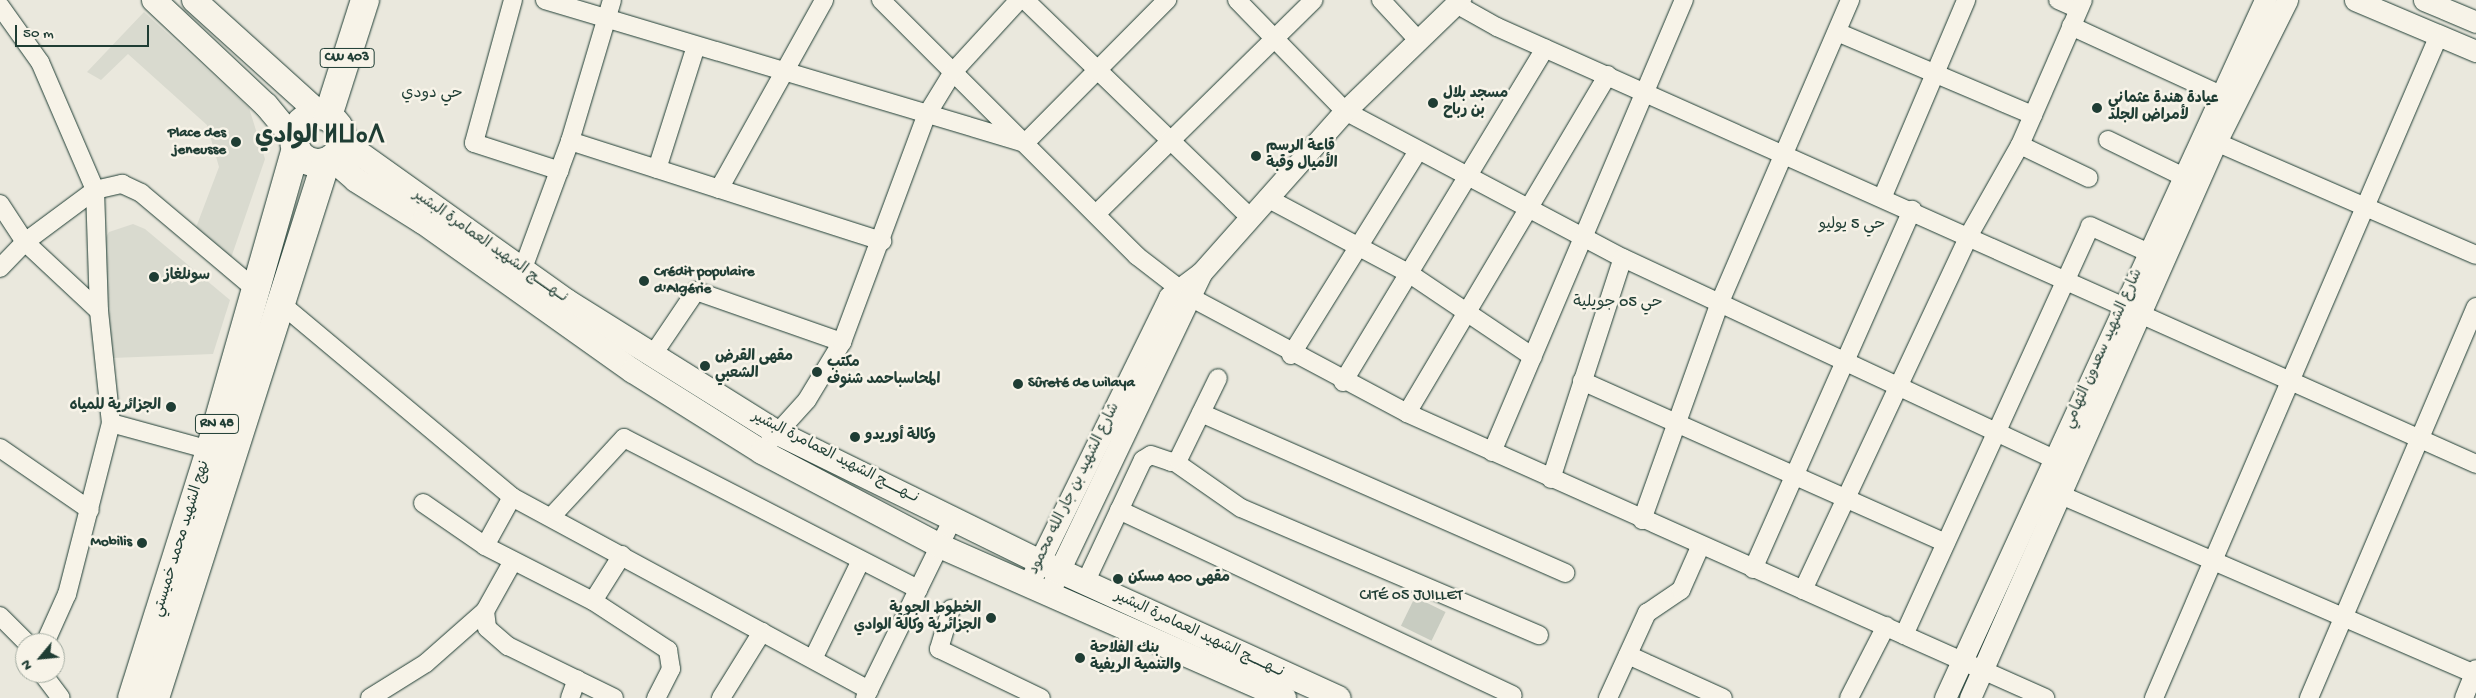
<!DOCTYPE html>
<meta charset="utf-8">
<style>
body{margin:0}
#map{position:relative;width:2476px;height:698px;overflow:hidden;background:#eae8dd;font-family:"Gochi Hand","Playpen Sans Arabic","Noto Sans Tifinagh",sans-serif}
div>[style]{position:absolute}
.built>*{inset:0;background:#d9dacf}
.green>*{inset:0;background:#c8ccc1;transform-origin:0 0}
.roads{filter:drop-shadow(0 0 1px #1f3d34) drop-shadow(0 0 1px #1f3d34)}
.minor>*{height:18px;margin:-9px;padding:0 9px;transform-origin:9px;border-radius:9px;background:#f7f3e8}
.tertiary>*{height:21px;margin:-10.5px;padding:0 10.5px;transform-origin:10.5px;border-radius:10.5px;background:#f7f3e8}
.secondary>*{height:24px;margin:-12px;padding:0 12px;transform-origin:12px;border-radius:12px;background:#f7f3e8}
.primary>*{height:28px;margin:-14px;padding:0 14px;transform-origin:14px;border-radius:14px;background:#f7f3e8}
.primary>.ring{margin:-14px;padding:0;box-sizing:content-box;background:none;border:28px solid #f7f3e8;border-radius:50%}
.dots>*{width:14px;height:14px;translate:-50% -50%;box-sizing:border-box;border:2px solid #f7f3e8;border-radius:50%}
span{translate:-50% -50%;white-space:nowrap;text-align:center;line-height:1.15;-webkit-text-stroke:5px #f7f3e8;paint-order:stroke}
.shield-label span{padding:1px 4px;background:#f7f3e8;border:1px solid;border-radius:4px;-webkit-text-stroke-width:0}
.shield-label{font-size:14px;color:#1f3d34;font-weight:700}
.poi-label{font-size:15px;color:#1f3d34;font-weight:700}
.left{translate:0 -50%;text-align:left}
.right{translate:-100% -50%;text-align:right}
.street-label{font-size:15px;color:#1f3d34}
.neighbourhood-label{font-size:16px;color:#1f3d34}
.town-label{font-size:25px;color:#1f3d34;font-weight:700}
.north{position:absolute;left:15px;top:633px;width:50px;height:50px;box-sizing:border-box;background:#f7f3e8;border:1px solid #a1aaa0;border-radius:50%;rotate:242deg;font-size:14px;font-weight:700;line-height:20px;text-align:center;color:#1f3d34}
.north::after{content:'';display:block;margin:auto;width:18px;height:22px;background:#1f3d34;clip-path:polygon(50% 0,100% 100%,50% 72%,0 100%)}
.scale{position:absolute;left:15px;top:25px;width:134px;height:22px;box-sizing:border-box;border:2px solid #1f3d34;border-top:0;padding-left:6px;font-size:15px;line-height:18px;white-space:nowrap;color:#1f3d34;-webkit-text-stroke:4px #f7f3e8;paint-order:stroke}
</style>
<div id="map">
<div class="built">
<i style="clip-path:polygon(144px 12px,249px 108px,265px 159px,231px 258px,195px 230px,219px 167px,207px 125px,128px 54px,101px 80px,87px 72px)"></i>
<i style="clip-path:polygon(133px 224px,145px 229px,230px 300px,213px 354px,112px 358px,104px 241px,109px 232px)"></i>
</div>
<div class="green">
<i style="left:1415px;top:597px;width:34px;height:32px;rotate:26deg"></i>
</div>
<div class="roads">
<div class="minor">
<i style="left:513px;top:0;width:148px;rotate:105.3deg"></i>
<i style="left:474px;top:143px;width:90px;rotate:18deg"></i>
<i style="left:545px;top:0;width:501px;rotate:16.59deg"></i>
<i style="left:1025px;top:143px;width:202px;rotate:-45.2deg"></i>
<i style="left:881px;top:0;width:362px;rotate:45deg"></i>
<i style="left:1137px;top:256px;width:67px;rotate:37.7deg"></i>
<i style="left:1190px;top:297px;width:246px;rotate:28.1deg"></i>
<i style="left:1407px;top:413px;width:699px;rotate:24.07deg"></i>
<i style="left:1025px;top:0;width:313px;rotate:44deg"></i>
<i style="left:1237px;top:0;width:155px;rotate:45.8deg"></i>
<i style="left:1345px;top:111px;width:314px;rotate:27.9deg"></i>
<i style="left:1623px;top:258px;width:476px;rotate:25deg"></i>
<i style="left:1381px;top:0;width:54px;rotate:47.2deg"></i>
<i style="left:2058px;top:0;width:22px;rotate:24deg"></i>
<i style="left:1456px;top:4px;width:47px;rotate:29.3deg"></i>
<i style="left:1497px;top:27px;width:1072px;rotate:24.05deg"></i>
<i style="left:0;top:6px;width:69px;rotate:54.5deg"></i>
<i style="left:40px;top:62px;width:139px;rotate:66.7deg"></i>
<i style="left:95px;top:190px;width:121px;rotate:88.1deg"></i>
<i style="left:99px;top:311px;width:113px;rotate:83.9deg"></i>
<i style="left:111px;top:423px;width:177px;rotate:104.4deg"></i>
<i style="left:67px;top:594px;width:54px;rotate:114.2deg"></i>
<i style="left:2071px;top:26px;width:163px;rotate:24.7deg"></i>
<i style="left:1837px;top:32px;width:213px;rotate:23deg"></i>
<i style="left:2108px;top:140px;width:82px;rotate:25.9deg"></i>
<i style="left:570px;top:141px;width:328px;rotate:17.8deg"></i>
<i style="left:2216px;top:142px;width:283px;rotate:23.5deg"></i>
<i style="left:2020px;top:145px;width:76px;rotate:25.6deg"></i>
<i style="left:657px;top:169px;width:129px;rotate:-72.4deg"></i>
<i style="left:719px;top:189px;width:216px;rotate:-60.9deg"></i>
<i style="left:1883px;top:196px;width:213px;rotate:-67deg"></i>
<i style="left:1267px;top:198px;width:162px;rotate:28deg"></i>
<i style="left:1410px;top:274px;width:148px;rotate:34deg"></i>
<i style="left:0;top:204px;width:45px;rotate:56.7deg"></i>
<i style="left:25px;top:242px;width:101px;rotate:43deg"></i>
<i style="left:1096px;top:214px;width:305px;rotate:-44.5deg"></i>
<i style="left:0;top:268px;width:36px;rotate:-46deg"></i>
<i style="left:25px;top:242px;width:87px;rotate:-36.6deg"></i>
<i style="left:95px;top:190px;width:28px;rotate:-13deg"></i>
<i style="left:122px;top:184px;width:21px;rotate:25deg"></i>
<i style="left:141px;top:193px;width:150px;rotate:40.1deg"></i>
<i style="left:522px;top:271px;width:139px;rotate:-69.7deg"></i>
<i style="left:570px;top:141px;width:147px;rotate:-73.4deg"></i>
<i style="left:279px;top:302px;width:304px;rotate:39.9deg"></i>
<i style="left:512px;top:497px;width:406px;rotate:28.4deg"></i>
<i style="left:1291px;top:355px;width:240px;rotate:-58.1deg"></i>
<i style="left:652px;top:356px;width:78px;rotate:-55.9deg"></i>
<i style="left:696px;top:291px;width:155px;rotate:19.3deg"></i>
<i style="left:1582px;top:381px;width:398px;rotate:24deg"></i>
<i style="left:1343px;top:382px;width:390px;rotate:-58.8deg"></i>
<i style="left:1201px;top:413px;width:398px;rotate:23.7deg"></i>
<i style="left:1407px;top:413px;width:393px;rotate:-59.3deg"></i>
<i style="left:111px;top:423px;width:103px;rotate:15.3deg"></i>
<i style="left:770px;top:441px;width:55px;rotate:-47.9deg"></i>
<i style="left:807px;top:400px;width:68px;rotate:-58.9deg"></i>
<i style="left:842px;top:342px;width:241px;rotate:-69.6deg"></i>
<i style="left:926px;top:116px;width:52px;rotate:-58.5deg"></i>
<i style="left:953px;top:72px;width:98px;rotate:-47.5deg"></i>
<i style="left:0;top:448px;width:109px;rotate:34.6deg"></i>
<i style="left:1492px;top:452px;width:491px;rotate:-67deg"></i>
<i style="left:1175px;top:462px;width:80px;rotate:34.9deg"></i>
<i style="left:1241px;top:508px;width:324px;rotate:23.1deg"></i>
<i style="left:1551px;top:479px;width:232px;rotate:-72deg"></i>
<i style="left:2061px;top:495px;width:450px;rotate:23.4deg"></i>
<i style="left:423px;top:503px;width:75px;rotate:34.7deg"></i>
<i style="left:485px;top:546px;width:121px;rotate:27deg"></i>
<i style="left:1119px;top:510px;width:435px;rotate:25.2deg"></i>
<i style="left:552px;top:516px;width:106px;rotate:-47.3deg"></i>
<i style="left:624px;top:438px;width:331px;rotate:27.2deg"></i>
<i style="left:1642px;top:520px;width:232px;rotate:-70.3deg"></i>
<i style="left:1720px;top:302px;width:329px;rotate:-66.7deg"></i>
<i style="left:485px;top:546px;width:56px;rotate:-61.1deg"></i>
<i style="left:622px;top:555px;width:54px;rotate:122.2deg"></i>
<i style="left:593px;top:601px;width:90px;rotate:33.2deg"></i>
<i style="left:668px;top:650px;width:19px;rotate:81deg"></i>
<i style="left:671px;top:669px;width:33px;rotate:117deg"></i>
<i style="left:513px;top:561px;width:57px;rotate:119.2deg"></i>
<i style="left:485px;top:611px;width:17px;rotate:83deg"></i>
<i style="left:487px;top:628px;width:28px;rotate:41deg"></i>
<i style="left:508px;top:646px;width:118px;rotate:26.1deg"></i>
<i style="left:1753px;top:569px;width:393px;rotate:-66.1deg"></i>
<i style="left:1085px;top:583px;width:136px;rotate:-64.8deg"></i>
<i style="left:1143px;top:460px;width:9px;rotate:-32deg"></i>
<i style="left:1151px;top:455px;width:21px;rotate:19deg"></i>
<i style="left:1171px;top:462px;width:7px;rotate:-16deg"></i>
<i style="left:1178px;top:460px;width:91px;rotate:-64deg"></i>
<i style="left:1803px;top:590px;width:392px;rotate:-64.9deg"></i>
<i style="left:1969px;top:235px;width:103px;rotate:-60.5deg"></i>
<i style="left:2020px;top:145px;width:158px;rotate:-66.5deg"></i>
<i style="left:951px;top:609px;width:42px;rotate:106.7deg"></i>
<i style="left:939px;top:649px;width:113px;rotate:25.7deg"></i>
<i style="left:0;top:616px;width:38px;rotate:45deg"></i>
<i style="left:1904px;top:635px;width:449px;rotate:-65.5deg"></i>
<i style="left:2090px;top:226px;width:63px;rotate:24.5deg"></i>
<i style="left:1628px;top:655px;width:104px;rotate:24.4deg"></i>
<i style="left:813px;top:659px;width:108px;rotate:-64.1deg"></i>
<i style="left:42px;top:673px;width:31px;rotate:53deg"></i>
<i style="left:370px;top:698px;width:66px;rotate:-32deg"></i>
<i style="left:426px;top:663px;width:79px;rotate:-41.4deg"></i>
<i style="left:570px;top:698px;width:20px;rotate:-70deg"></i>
<i style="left:721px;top:698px;width:78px;rotate:-58.2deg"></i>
<i style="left:865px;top:698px;width:200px;rotate:-63.9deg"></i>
<i style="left:1608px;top:698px;width:94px;rotate:-65.4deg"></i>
<i style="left:1647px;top:613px;width:41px;rotate:-34.1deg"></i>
<i style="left:1681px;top:590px;width:47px;rotate:-66.2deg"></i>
<i style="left:1849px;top:698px;width:81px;rotate:-62.8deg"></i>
<i style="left:2154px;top:698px;width:722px;rotate:-66.74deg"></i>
<i style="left:2309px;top:698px;width:425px;rotate:-66.9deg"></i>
<i style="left:2464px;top:698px;width:31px;rotate:-68deg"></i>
</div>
<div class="tertiary">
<i style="left:2355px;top:0;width:131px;rotate:22.9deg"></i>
<i style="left:2424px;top:0;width:56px;rotate:22.9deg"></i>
<i style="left:1029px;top:583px;width:318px;rotate:-63.9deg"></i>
<i style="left:1169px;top:297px;width:40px;rotate:-37deg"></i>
<i style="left:1201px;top:273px;width:217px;rotate:-48.4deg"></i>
<i style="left:1345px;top:111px;width:160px;rotate:-44deg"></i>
<i style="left:1049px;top:592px;width:353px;rotate:-64.5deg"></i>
<i style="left:1945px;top:698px;width:768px;rotate:-65.37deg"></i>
<i style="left:1970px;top:698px;width:608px;rotate:-66.13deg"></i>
<i style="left:2216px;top:142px;width:159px;rotate:-63.4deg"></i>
</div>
<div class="secondary">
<i style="left:154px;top:0;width:154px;rotate:43.2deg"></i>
<i style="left:266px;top:105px;width:44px;rotate:50.5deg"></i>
<i style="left:194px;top:0;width:170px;rotate:42.1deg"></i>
<i style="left:342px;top:141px;width:277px;rotate:35.5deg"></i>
<i style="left:568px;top:302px;width:245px;rotate:32deg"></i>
<i style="left:776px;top:432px;width:294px;rotate:26.2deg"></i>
<i style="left:1040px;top:562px;width:328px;rotate:24.5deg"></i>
<i style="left:332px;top:159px;width:32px;rotate:41deg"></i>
<i style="left:356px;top:180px;width:79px;rotate:32.1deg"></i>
<i style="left:423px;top:222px;width:257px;rotate:35.4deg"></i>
<i style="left:633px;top:371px;width:152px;rotate:32.1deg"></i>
<i style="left:762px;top:452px;width:201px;rotate:27.8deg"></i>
<i style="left:940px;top:546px;width:376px;rotate:23.8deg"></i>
</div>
<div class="primary">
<i class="ring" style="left:294px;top:115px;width:20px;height:20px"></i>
<i style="left:328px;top:116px;width:122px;rotate:-72.3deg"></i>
<i style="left:132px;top:698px;width:260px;rotate:-72.5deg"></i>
<i style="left:210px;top:450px;width:314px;rotate:-74.1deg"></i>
<i style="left:155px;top:698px;width:563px;rotate:-72.31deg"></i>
</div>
</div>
<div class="dots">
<i style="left:1433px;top:103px;background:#1f3d34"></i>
<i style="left:2097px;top:108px;background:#1f3d34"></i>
<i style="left:236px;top:142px;background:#1f3d34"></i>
<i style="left:1256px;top:156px;background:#1f3d34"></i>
<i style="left:154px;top:277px;background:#1f3d34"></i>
<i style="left:644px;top:281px;background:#1f3d34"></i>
<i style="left:705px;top:366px;background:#1f3d34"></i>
<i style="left:817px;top:372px;background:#1f3d34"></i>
<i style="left:1018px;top:384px;background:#1f3d34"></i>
<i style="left:171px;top:407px;background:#1f3d34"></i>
<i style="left:855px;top:437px;background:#1f3d34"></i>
<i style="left:142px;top:543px;background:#1f3d34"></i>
<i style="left:1118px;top:579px;background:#1f3d34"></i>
<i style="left:991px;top:618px;background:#1f3d34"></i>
<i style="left:1080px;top:658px;background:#1f3d34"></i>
</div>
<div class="shield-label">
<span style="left:347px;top:58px">CW 403</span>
<span style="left:217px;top:424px">RN 48</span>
</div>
<div class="poi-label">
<span class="left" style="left:1443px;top:103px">مسجد بلال<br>بن رباح</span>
<span class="left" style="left:2108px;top:108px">عيادة هندة عثماني<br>لأمراض الجلد</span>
<span class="right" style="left:226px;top:142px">Place des<br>jeneusse</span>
<span class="left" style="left:1266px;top:156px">قاعة الرسم<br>الأميال وقبة</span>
<span class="left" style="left:654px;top:281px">Crédit populaire<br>d'Algérie</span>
<span class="left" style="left:164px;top:277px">سونلغاز</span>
<span class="left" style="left:715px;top:366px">مقهى القرض<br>الشعبي</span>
<span class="left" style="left:827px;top:372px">مكتب<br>المحاسباحمد شنوف</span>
<span class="left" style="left:1028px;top:384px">Sûreté de wilaya</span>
<span class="right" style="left:161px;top:407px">الجزائرية للمياه</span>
<span class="left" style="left:865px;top:437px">وكالة أوريدو</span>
<span class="right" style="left:132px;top:543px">Mobilis</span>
<span class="left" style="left:1128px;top:579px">مقهى 400 مسكن</span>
<span class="right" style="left:981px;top:618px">الخطوط الجوية<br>الجزائرية وكالة الوادي</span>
<span class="left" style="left:1090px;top:658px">بنك الفلاحة<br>والتنمية الريفية</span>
</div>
<div class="street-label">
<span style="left:490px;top:247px;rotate:35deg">نــهـــــج الشهيد العمامرة البشير</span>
<span style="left:2104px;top:349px;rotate:-66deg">شارع الشهيد سعدون التهامي</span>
<span style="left:835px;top:458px;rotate:27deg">نــهـــــج الشهيد العمامرة البشير</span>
<span style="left:1075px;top:489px;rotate:-64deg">شارع الشهيد بن جار الله محمود</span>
<span style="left:182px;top:539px;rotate:-73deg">نهج الشهيد محمد خميستي</span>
<span style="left:1199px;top:635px;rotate:25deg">نــهـــــج الشهيد العمامرة البشير</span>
</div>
<div class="neighbourhood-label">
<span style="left:432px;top:95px">حي دودي</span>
<span style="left:1852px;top:226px">حي 5 يوليو</span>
<span style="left:1618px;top:304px">حي 05 جويلية</span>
<span style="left:1411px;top:597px">CITÉ 05 JUILLET</span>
</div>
<div class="town-label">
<span style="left:320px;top:138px">الوادي ⵍⵡⴰⴷ</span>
</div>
<div class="north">N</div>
<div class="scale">50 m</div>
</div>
